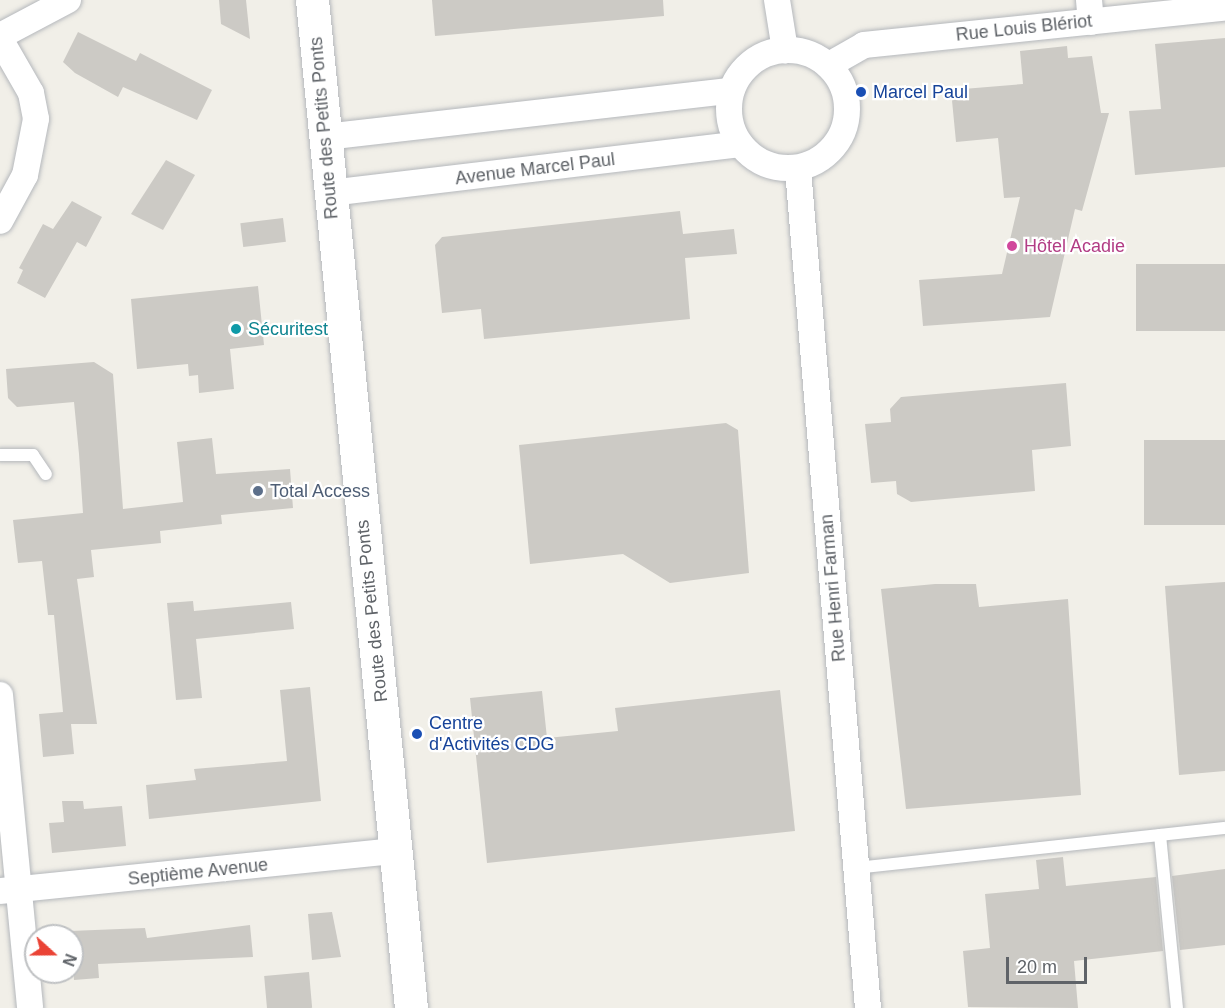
<!DOCTYPE html>
<meta charset="utf-8">
<style>
body{margin:0}
#map{position:relative;width:1225px;height:1008px;overflow:hidden;background:#f1efe8;font-family:Arial,sans-serif}
div>[style]{position:absolute}
.building>*{inset:0;background:#cccac5;transform-origin:0 0}
.roads{filter:drop-shadow(0 0 2px #b5b8bc) drop-shadow(0 0 2px #b5b8bc)}
.lane>*{height:12px;margin:-6px;padding:0 6px;transform-origin:6px;border-radius:6px;background:#fff}
.street>*{height:26px;margin:-13px;padding:0 13px;transform-origin:13px;border-radius:13px;background:#fff}
.street>.ring{margin:-13px;padding:0;box-sizing:content-box;background:none;border:26px solid #fff;border-radius:50%}
.secondary>*{height:33px;margin:-16.5px;padding:0 16.5px;transform-origin:16.5px;border-radius:16.5px;background:#fff}
.dots>*{width:16px;height:16px;translate:-50% -50%;box-sizing:border-box;border:3px solid #fff;border-radius:50%}
span{translate:-50% -50%;white-space:nowrap;text-align:center;line-height:1.15;-webkit-text-stroke:4.5px #fff;paint-order:stroke}
.street-label{font-size:18px;color:#5f6368}
.transit-label{font-size:18px;color:#164399}
.left{translate:0 -50%;text-align:left}
.hotel-label{font-size:18px;color:#b23c85}
.culture-label{font-size:18px;color:#0d838f}
.service-label{font-size:18px;color:#4e5e75}
.north{position:absolute;left:24px;top:924px;width:60px;height:60px;box-sizing:border-box;background:#fff;border:2px solid #bfc1c3;border-radius:50%;rotate:111deg;font-size:16px;font-weight:700;line-height:24px;text-align:center;color:#5f6368}
.north::after{content:'';display:block;margin:auto;width:21px;height:27px;background:#ea4335;clip-path:polygon(50% 0,100% 100%,50% 72%,0 100%)}
.scale{position:absolute;left:1006px;top:957px;width:81px;height:27px;box-sizing:border-box;border:3px solid #5f6368;border-top:0;padding-left:8px;font-size:18px;line-height:21px;white-space:nowrap;color:#5f6368;-webkit-text-stroke:4px #fff;paint-order:stroke}
</style>
<div id="map">
<div class="building">
<i style="clip-path:polygon(219px 0,246px 0,250px 39px,221px 24px)"></i>
<i style="clip-path:polygon(432px 0,663px 0,664px 16px,435px 36px)"></i>
<i style="clip-path:polygon(78px 32px,136px 61px,140px 53px,212px 90px,197px 120px,123px 87px,118px 97px,75px 73px,63px 62px)"></i>
<i style="clip-path:polygon(1225px 38px,1225px 167px,1135px 175px,1129px 111px,1161px 109px,1155px 44px)"></i>
<i style="clip-path:polygon(1067px 46px,1068px 58px,1092px 56px,1101px 113px,1109px 113px,1082px 211px,1075px 209px,1050px 317px,923px 326px,919px 280px,1002px 274px,1020px 197px,1004px 198px,998px 138px,956px 142px,951px 90px,1023px 84px,1020px 51px)"></i>
<i style="clip-path:polygon(166px 160px,195px 175px,163px 230px,131px 214px)"></i>
<i style="clip-path:polygon(72px 201px,102px 217px,86px 247px,77px 242px,45px 298px,17px 283px,23px 270px,19px 268px,43px 224px,53px 229px)"></i>
<i style="clip-path:polygon(680px 211px,683px 234px,734px 229px,737px 254px,685px 258px,690px 319px,484px 339px,481px 309px,442px 313px,435px 245px,442px 237px)"></i>
<i style="left:283px;top:218px;width:24px;height:43px;rotate:83deg"></i>
<i style="left:1225px;top:264px;width:67px;height:89px;rotate:90deg"></i>
<i style="clip-path:polygon(258px 286px,264px 345px,230px 349px,234px 389px,199px 393px,198px 375px,189px 376px,188px 364px,137px 369px,131px 299px)"></i>
<i style="clip-path:polygon(94px 362px,113px 374px,123px 509px,183px 502px,177px 442px,212px 438px,216px 474px,290px 469px,293px 508px,221px 515px,222px 524px,160px 531px,161px 543px,91px 550px,94px 577px,77px 579px,97px 724px,71px 724px,74px 754px,43px 757px,39px 714px,63px 712px,54px 615px,48px 615px,42px 561px,18px 563px,13px 520px,83px 513px,79px 454px,74px 402px,17px 407px,8px 398px,6px 369px)"></i>
<i style="clip-path:polygon(1066px 383px,1071px 446px,1032px 450px,1035px 491px,911px 502px,897px 494px,896px 481px,871px 483px,865px 424px,891px 422px,890px 409px,901px 397px)"></i>
<i style="clip-path:polygon(726px 423px,738px 430px,749px 573px,670px 583px,623px 554px,530px 564px,519px 445px)"></i>
<i style="left:1225px;top:440px;width:85px;height:81px;rotate:90deg"></i>
<i style="clip-path:polygon(1225px 582px,1225px 771px,1179px 775px,1165px 586px)"></i>
<i style="clip-path:polygon(935px 584px,976px 584px,979px 607px,1068px 599px,1081px 795px,906px 809px,881px 589px)"></i>
<i style="clip-path:polygon(193px 601px,194px 611px,291px 602px,294px 629px,196px 639px,202px 698px,176px 700px,167px 603px)"></i>
<i style="clip-path:polygon(310px 687px,321px 801px,149px 819px,146px 785px,196px 780px,194px 769px,287px 761px,280px 690px)"></i>
<i style="clip-path:polygon(780px 690px,795px 831px,487px 863px,470px 698px,542px 691px,547px 738px,618px 731px,615px 708px)"></i>
<i style="clip-path:polygon(62px 801px,83px 801px,84px 809px,122px 806px,126px 846px,52px 853px,49px 823px,64px 822px)"></i>
<i style="clip-path:polygon(1063px 857px,1066px 886px,1156px 877px,1163px 951px,1074px 961px,1078px 1008px,968px 1007px,963px 951px,990px 948px,985px 894px,1039px 889px,1036px 860px)"></i>
<i style="clip-path:polygon(1225px 869px,1225px 945px,1180px 950px,1172px 876px)"></i>
<i style="clip-path:polygon(332px 912px,341px 957px,312px 960px,308px 914px)"></i>
<i style="clip-path:polygon(250px 925px,253px 957px,98px 964px,99px 978px,74px 980px,70px 931px,145px 928px,147px 938px)"></i>
<i style="left:309px;top:972px;width:36px;height:45px;rotate:85deg"></i>
</div>
<div class="roads">
<div class="lane">
<i style="left:0;top:455px;width:33px"></i>
<i style="left:33px;top:455px;width:23px;rotate:56deg"></i>
<i style="left:1160px;top:835px;width:174px;rotate:84.4deg"></i>
<i style="left:856px;top:868px;width:371px;rotate:-6.2deg"></i>
</div>
<div class="street">
<i style="left:777px;top:0;width:51px;rotate:80.9deg"></i>
<i style="left:1089px;top:0;width:22px;rotate:85deg"></i>
<i style="left:0;top:36px;width:77px;rotate:-27.9deg"></i>
<i style="left:0;top:39px;width:62px;rotate:60.1deg"></i>
<i style="left:31px;top:93px;width:26px;rotate:79deg"></i>
<i style="left:36px;top:119px;width:57px;rotate:101.1deg"></i>
<i style="left:25px;top:175px;width:52px;rotate:118.5deg"></i>
<i class="ring" style="left:729px;top:50px;width:92px;height:92px"></i>
<i style="left:829px;top:65px;width:40px;rotate:-29.7deg"></i>
<i style="left:864px;top:45px;width:363px;rotate:-5.9deg"></i>
<i style="left:325px;top:137px;width:409px;rotate:-6.5deg"></i>
<i style="left:798px;top:169px;width:842px;rotate:85.23deg"></i>
<i style="left:330px;top:193px;width:413px;rotate:-6.8deg"></i>
<i style="left:0;top:695px;width:314px;rotate:84.5deg"></i>
<i style="left:0;top:891px;width:399px;rotate:-5.8deg"></i>
</div>
<div class="secondary">
<i style="left:312px;top:0;width:1013px;rotate:84.39deg"></i>
</div>
</div>
<div class="dots">
<i style="left:861px;top:92px;background:#1a4fb4"></i>
<i style="left:1012px;top:246px;background:#d1479c"></i>
<i style="left:236px;top:329px;background:#0f9aa8"></i>
<i style="left:258px;top:491px;background:#5c6f8a"></i>
<i style="left:417px;top:734px;background:#1a4fb4"></i>
</div>
<div class="street-label">
<span style="left:1024px;top:28px;rotate:-6deg">Rue Louis Blériot</span>
<span style="left:324px;top:128px;rotate:-95deg">Route des Petits Ponts</span>
<span style="left:535px;top:169px;rotate:-7deg">Avenue Marcel Paul</span>
<span style="left:833px;top:588px;rotate:-95deg">Rue Henri Farman</span>
<span style="left:372px;top:611px;rotate:-96deg">Route des Petits Ponts</span>
<span style="left:198px;top:872px;rotate:-6deg">Septième Avenue</span>
</div>
<div class="transit-label">
<span class="left" style="left:873px;top:92px">Marcel Paul</span>
<span class="left" style="left:429px;top:734px">Centre<br>d'Activités CDG</span>
</div>
<div class="hotel-label">
<span class="left" style="left:1024px;top:246px">Hôtel Acadie</span>
</div>
<div class="culture-label">
<span class="left" style="left:248px;top:329px">Sécuritest</span>
</div>
<div class="service-label">
<span class="left" style="left:270px;top:491px">Total Access</span>
</div>
<div class="north">N</div>
<div class="scale">20 m</div>
</div>
